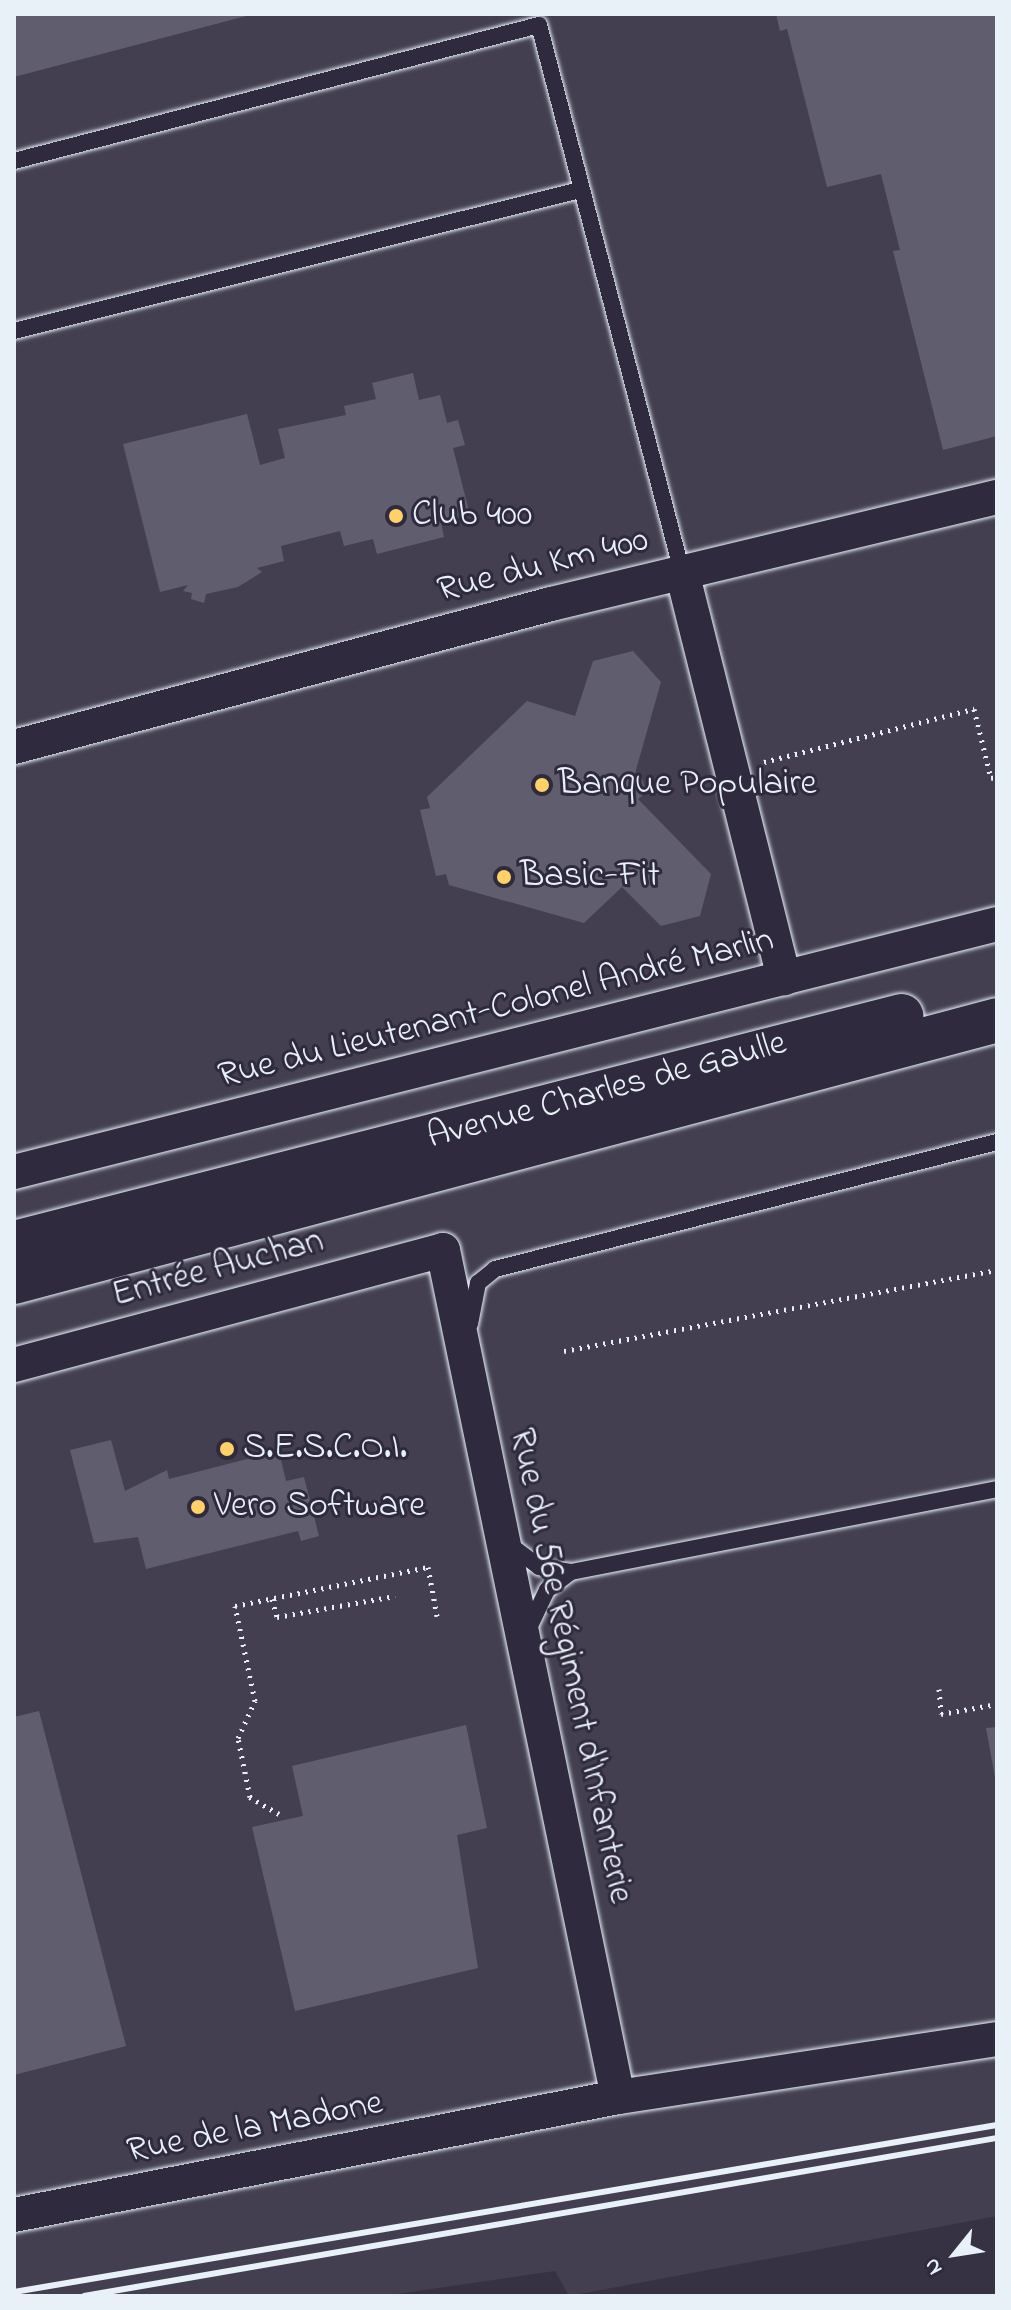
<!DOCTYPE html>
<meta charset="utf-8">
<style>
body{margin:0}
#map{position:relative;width:1011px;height:2310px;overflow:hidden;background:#363244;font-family:"Indie Flower",sans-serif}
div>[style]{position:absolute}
.built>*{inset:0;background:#433f51}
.building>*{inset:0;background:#605e6e}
.path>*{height:5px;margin-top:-2.5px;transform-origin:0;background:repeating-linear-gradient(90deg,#e8f1f8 0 2px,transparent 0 8px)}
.roads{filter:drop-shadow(0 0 2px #e8f1f8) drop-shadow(0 0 2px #e8f1f8)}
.service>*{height:16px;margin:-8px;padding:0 8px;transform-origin:8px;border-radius:8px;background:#2f2a3d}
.minor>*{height:34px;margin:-17px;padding:0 17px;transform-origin:17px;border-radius:17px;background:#2f2a3d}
.primary>*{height:44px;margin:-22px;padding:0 22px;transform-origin:22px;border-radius:22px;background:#2f2a3d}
.rail>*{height:6px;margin:-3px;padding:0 3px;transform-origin:3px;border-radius:3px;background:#e8f1f8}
.dots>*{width:22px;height:22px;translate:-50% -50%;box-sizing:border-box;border:4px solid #2f2a3d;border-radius:50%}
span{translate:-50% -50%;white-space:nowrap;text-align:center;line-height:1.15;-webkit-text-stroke:6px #2f2a3d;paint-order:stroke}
.poi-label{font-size:36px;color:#e8f1f8}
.left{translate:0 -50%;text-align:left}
.street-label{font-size:36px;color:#e8f1f8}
.frame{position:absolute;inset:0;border:16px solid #e8f1f8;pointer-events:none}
.north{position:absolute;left:915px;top:2214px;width:80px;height:80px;-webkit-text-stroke:6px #2f2a3d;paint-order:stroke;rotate:240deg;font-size:22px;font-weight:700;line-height:32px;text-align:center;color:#e8f1f8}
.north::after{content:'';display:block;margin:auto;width:28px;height:36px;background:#e8f1f8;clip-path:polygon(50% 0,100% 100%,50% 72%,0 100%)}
</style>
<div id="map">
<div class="built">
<i style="clip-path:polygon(14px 14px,997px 14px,997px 2216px,569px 2296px,555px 2271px,383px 2296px,14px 2296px)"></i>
</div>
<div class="building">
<i style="clip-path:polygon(14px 14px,250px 14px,250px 15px,14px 77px)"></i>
<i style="clip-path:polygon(776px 14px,997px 14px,997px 436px,943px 450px,893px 251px,900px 250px,881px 174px,827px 187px,787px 29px,780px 31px)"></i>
<i style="clip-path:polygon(413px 373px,419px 400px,440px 395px,447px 423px,458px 420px,465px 445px,453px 448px,470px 515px,441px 522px,444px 537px,377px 554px,373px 539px,344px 546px,340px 531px,281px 546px,284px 561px,257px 568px,262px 572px,238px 587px,206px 594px,204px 603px,191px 599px,192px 593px,183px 591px,188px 585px,160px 592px,123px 444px,247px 414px,260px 465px,285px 458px,278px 429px,346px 415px,344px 406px,376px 399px,372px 383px)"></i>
<i style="clip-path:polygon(633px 651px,661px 682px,634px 777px,642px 779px,647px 792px,638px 799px,711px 874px,700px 916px,661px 926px,622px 887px,584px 923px,449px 885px,446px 874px,436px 876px,420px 810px,430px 808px,427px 797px,527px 701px,575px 716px,593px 661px)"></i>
<i style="clip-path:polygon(111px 1440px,125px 1491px,167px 1470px,169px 1479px,279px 1451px,286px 1481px,304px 1477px,319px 1536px,301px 1541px,298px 1531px,146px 1569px,138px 1537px,94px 1543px,70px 1450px)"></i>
<i style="clip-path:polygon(39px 1711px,126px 2046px,14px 2075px,14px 1717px)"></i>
<i style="clip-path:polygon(466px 1725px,487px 1828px,457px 1835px,478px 1968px,295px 2011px,252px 1827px,303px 1816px,292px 1766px)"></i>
<i style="clip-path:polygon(997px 1727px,997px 1777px,995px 1777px,986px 1728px)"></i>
</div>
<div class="path">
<i style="left:764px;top:762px;width:217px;rotate:-14.2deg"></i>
<i style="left:974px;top:709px;width:71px;rotate:76.2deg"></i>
<i style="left:991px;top:778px;width:6px;rotate:-9deg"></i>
<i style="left:564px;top:1351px;width:441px;rotate:-10.6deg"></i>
<i style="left:272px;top:1599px;width:19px;rotate:74deg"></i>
<i style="left:277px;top:1617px;width:120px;rotate:-10.1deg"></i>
<i style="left:939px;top:1689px;width:25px;rotate:85deg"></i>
<i style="left:941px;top:1714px;width:57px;rotate:-10.1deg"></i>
<i style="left:279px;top:1814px;width:34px;rotate:-150deg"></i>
<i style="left:250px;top:1797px;width:60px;rotate:-101.5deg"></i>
<i style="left:238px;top:1738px;width:41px;rotate:-65.3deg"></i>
<i style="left:255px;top:1701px;width:97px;rotate:-101.9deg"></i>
<i style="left:235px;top:1606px;width:197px;rotate:-11.4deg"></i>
<i style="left:428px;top:1567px;width:50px;rotate:79.6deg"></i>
</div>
<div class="roads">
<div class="service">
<i style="left:14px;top:161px;width:542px;rotate:-14.52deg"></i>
<i style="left:539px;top:25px;width:565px;rotate:75.35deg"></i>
<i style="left:14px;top:331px;width:583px;rotate:-13.99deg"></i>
<i style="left:470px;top:1324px;width:42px;rotate:-79deg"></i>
<i style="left:478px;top:1283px;width:22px;rotate:-39deg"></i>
<i style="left:495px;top:1269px;width:518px;rotate:-14.2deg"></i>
<i style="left:510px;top:1545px;width:36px;rotate:37deg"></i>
<i style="left:539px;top:1567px;width:32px;rotate:9deg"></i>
<i style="left:571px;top:1572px;width:434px;rotate:-11deg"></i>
<i style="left:528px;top:1630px;width:44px;rotate:-64.6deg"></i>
<i style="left:547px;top:1590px;width:30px;rotate:-37deg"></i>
</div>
<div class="minor">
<i style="left:682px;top:572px;width:419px;rotate:75.9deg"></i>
<i style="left:14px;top:747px;width:556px;rotate:-14.91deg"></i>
<i style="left:551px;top:604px;width:459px;rotate:-13.5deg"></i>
<i style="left:14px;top:1172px;width:1014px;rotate:-14.16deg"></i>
<i style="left:14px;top:1365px;width:444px;rotate:-15deg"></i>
<i style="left:443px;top:1250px;width:865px;rotate:78.33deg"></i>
<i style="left:14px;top:2215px;width:615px;rotate:-11.05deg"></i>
<i style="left:618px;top:2097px;width:383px;rotate:-8.7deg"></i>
</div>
<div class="primary">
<i style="left:14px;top:1243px;width:916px;rotate:-14.35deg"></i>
<i style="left:14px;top:1282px;width:1017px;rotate:-14.92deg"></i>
</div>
</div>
<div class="rail">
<i style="left:14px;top:2292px;width:997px;rotate:-9.64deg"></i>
<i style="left:84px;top:2296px;width:927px;rotate:-9.82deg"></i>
</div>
<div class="dots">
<i style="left:396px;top:516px;background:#ffd166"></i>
<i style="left:542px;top:785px;background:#ffd166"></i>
<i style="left:504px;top:877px;background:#ffd166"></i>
<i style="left:227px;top:1449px;background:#ffd166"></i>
<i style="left:198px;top:1507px;background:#ffd166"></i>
</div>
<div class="poi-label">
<span class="left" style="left:412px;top:516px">Club 400</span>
<span class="left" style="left:558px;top:785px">Banque Populaire</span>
<span class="left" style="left:520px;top:877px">Basic-Fit</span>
<span class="left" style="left:243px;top:1449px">S.E.S.C.O.I.</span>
<span class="left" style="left:214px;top:1507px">Vero Software</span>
</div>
<div class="street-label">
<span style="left:543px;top:566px;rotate:-14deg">Rue du Km 400</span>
<span style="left:496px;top:1009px;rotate:-14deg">Rue du Lieutenant-Colonel André Marlin</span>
<span style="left:607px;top:1091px;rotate:-15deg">Avenue Charles de Gaulle</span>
<span style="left:218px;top:1269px;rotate:-15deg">Entrée Auchan</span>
<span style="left:570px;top:1666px;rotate:78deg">Rue du 56e Régiment d'Infanterie</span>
<span style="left:255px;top:2128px;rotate:-11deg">Rue de la Madone</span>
</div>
<div class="frame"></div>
<div class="north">N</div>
</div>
